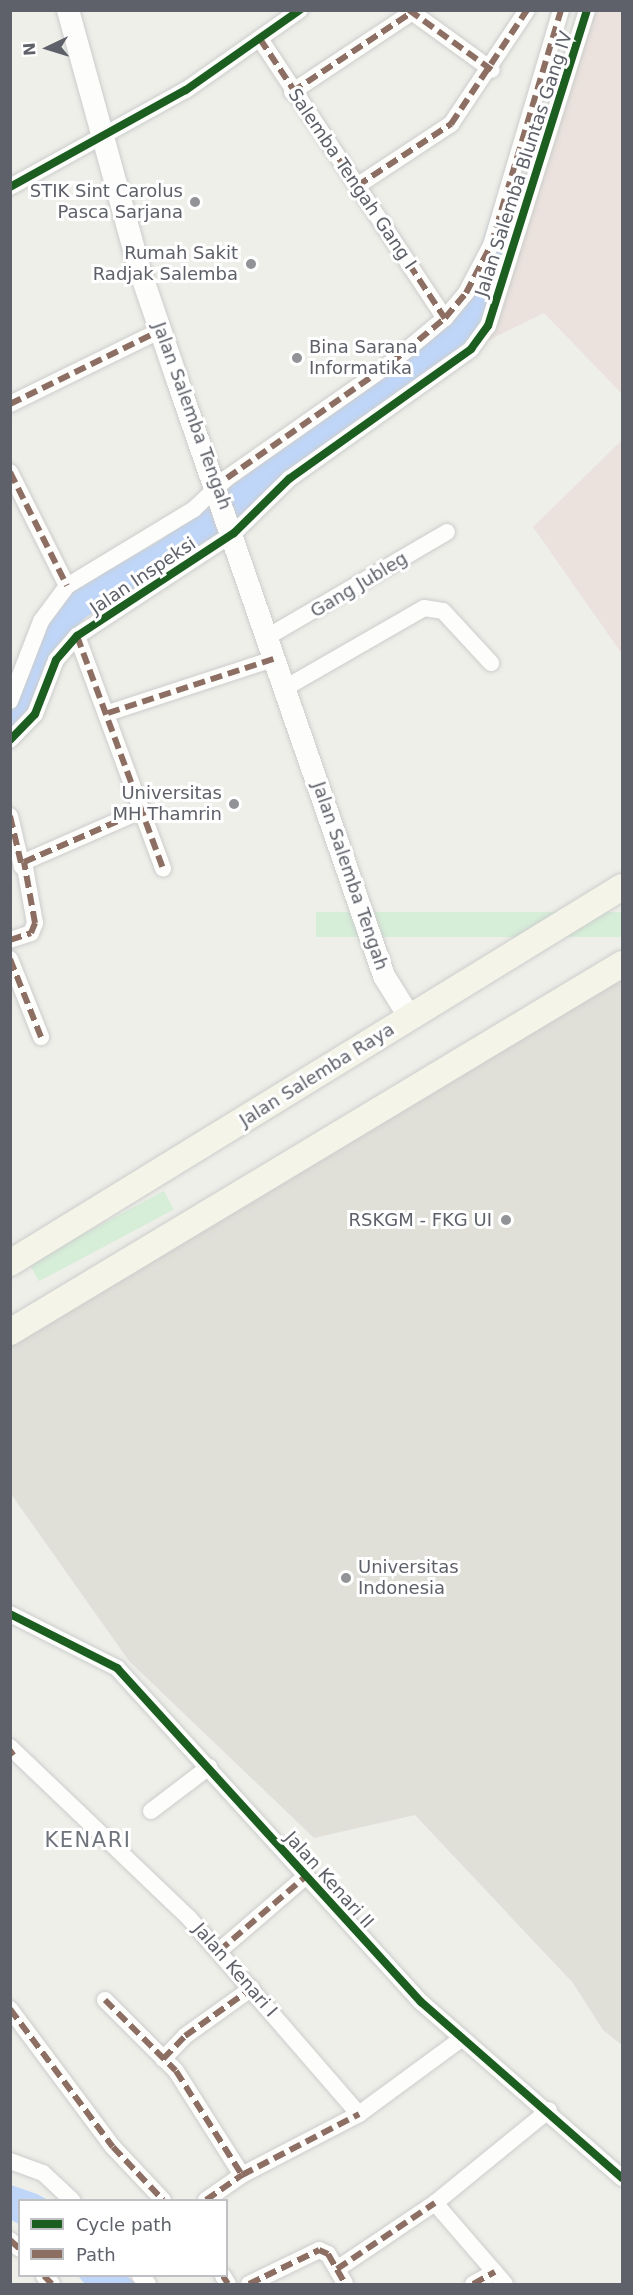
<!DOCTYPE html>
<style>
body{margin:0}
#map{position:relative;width:633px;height:2295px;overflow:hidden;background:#efefea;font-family:"DejaVu Sans",sans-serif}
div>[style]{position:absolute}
.education>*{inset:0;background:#e0dfd8}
.medical>*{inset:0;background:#ebe2dd}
.green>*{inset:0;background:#d6edd8;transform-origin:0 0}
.water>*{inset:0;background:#bfd6f9}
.river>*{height:30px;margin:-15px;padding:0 15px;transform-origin:15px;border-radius:15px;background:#bfd6f9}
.roads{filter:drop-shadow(0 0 2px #cccdcc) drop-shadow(0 0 2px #cccdcc)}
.minor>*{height:16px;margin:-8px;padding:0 8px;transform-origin:8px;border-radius:8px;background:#fdfdfc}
.secondary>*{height:22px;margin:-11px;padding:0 11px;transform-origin:11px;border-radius:11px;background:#fdfdfc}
.primary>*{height:26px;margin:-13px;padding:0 13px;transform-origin:13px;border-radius:13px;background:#f4f4e9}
.quiet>*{height:6px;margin-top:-3px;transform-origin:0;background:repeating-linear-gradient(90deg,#8d6e63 0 12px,transparent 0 18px)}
.cycleway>*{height:8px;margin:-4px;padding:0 4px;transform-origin:4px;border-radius:4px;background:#1b5e20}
.dots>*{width:16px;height:16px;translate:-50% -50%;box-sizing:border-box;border:3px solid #fff;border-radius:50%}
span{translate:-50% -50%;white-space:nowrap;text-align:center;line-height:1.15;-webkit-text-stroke:6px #fff;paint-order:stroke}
.street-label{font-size:18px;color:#5e6169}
.poi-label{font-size:18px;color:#5e6169}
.right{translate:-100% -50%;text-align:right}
.left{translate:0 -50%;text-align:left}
.quarter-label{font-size:21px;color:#6f737b;letter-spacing:1.5px}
.frame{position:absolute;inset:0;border:12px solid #5e6169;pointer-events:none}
.legend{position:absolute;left:18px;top:2199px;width:210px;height:78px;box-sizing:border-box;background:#fff;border:2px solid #bfc0c3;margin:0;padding:8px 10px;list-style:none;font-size:18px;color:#5e6169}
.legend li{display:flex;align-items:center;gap:12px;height:30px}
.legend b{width:30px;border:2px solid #bfc0c3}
.north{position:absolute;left:18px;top:18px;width:60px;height:60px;-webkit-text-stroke:4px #fff;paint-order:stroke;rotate:266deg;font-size:16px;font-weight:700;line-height:24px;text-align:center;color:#5e6169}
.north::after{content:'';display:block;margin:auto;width:21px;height:27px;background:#5e6169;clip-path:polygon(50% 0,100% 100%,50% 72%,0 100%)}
</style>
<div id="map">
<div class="education">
<i style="clip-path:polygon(622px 964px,622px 2045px,603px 2030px,573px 1983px,415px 1815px,314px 1838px,129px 1661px,11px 1494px,10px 1333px)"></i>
</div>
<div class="medical">
<i style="clip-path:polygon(587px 11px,622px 11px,622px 394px,544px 313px,471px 349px,488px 326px)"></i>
<i style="clip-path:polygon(622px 440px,622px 654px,533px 527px)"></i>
</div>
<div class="green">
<i style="left:622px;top:912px;width:25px;height:306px;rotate:90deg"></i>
<i style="left:164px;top:1191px;width:21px;height:153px;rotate:62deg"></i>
</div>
<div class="water">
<i style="clip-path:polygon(11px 2185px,37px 2194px,48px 2200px,20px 2200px,19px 2224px,11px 2220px)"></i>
<i style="clip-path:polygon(78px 2276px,127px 2276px,136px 2284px,85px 2284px)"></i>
</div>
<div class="river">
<i style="left:10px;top:726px;width:100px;rotate:-67.8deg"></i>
<i style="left:48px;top:633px;width:40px;rotate:-44deg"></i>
<i style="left:77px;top:605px;width:103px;rotate:-29.5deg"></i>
<i style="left:167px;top:554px;width:385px;rotate:-37.2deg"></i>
<i style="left:474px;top:321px;width:106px;rotate:-72.9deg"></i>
</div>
<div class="roads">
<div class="minor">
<i style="left:409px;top:10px;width:102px;rotate:35.9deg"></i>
<i style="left:260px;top:39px;width:335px;rotate:56.5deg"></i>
<i style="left:292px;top:92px;width:143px;rotate:-33.6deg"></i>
<i style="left:357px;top:186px;width:113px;rotate:-33.4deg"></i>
<i style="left:451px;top:124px;width:137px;rotate:-56.3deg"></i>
<i style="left:10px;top:187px;width:201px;rotate:-28.9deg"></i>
<i style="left:186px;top:90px;width:139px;rotate:-35.1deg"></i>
<i style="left:10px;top:404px;width:168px;rotate:-26.1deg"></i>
<i style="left:10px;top:472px;width:127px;rotate:63.4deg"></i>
<i style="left:77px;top:636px;width:248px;rotate:69.7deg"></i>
<i style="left:269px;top:636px;width:206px;rotate:-30.3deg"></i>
<i style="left:285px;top:688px;width:160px;rotate:-29.9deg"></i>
<i style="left:424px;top:608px;width:19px;rotate:9deg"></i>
<i style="left:443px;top:611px;width:71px;rotate:47.3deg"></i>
<i style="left:10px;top:701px;width:86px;rotate:-68.8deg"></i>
<i style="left:41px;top:621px;width:44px;rotate:-53.4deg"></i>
<i style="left:67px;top:586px;width:149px;rotate:-31.2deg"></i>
<i style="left:194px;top:509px;width:45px;rotate:-43.2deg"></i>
<i style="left:227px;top:478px;width:200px;rotate:-35deg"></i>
<i style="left:391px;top:363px;width:70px;rotate:-39.8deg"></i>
<i style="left:445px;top:318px;width:33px;rotate:-50deg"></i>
<i style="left:466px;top:293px;width:54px;rotate:-62.5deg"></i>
<i style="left:491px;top:245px;width:245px;rotate:-73.4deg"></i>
<i style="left:108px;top:713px;width:177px;rotate:-18.1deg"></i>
<i style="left:10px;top:740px;width:36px;rotate:-46deg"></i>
<i style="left:35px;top:714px;width:58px;rotate:-68.7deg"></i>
<i style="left:56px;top:660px;width:32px;rotate:-49deg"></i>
<i style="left:77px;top:636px;width:188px;rotate:-33.3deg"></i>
<i style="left:234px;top:533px;width:77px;rotate:-44.5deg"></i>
<i style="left:289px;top:479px;width:224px;rotate:-35.5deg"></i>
<i style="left:471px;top:349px;width:29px;rotate:-54deg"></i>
<i style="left:488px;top:326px;width:331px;rotate:-72.6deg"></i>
<i style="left:10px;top:816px;width:52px;rotate:76.8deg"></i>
<i style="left:10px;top:940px;width:22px;rotate:-18deg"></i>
<i style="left:31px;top:933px;width:11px;rotate:-68deg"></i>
<i style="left:35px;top:923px;width:62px;rotate:-100.2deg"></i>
<i style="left:24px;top:862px;width:130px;rotate:-23.6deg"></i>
<i style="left:10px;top:959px;width:84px;rotate:68.3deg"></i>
<i style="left:10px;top:1614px;width:120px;rotate:26.8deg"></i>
<i style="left:117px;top:1668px;width:452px;rotate:47.7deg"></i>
<i style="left:421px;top:2002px;width:267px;rotate:41.2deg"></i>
<i style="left:10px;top:1747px;width:248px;rotate:43.7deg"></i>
<i style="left:189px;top:1918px;width:259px;rotate:49.1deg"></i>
<i style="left:151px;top:1811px;width:73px;rotate:-37.2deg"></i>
<i style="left:219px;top:1951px;width:113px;rotate:-40.7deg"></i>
<i style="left:105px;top:2000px;width:100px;rotate:45deg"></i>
<i style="left:176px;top:2071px;width:123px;rotate:57.6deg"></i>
<i style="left:10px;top:2009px;width:172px;rotate:53.3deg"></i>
<i style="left:113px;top:2147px;width:73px;rotate:46.7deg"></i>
<i style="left:163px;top:2059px;width:32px;rotate:-46deg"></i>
<i style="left:185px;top:2036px;width:82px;rotate:-35.6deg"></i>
<i style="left:10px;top:2161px;width:35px;rotate:20deg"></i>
<i style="left:43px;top:2173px;width:40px;rotate:43deg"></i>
<i style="left:206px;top:2200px;width:44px;rotate:-34.8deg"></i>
<i style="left:242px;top:2175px;width:132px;rotate:-27.5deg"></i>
<i style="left:359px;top:2114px;width:127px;rotate:-36.3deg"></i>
<i style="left:435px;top:2203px;width:107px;rotate:49.2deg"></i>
<i style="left:10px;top:2240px;width:13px;rotate:42deg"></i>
<i style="left:337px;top:2269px;width:118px;rotate:-34deg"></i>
<i style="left:435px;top:2203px;width:147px;rotate:-39.2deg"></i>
<i style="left:44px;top:2276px;width:11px;rotate:45deg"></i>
<i style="left:140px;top:2276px;width:11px;rotate:45deg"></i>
<i style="left:223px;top:2276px;width:9px;rotate:58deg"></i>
<i style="left:249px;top:2284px;width:78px;rotate:-25.9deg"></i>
<i style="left:319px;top:2250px;width:10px;rotate:24deg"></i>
<i style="left:328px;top:2254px;width:34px;rotate:60deg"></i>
<i style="left:473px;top:2284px;width:25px;rotate:-29deg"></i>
</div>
<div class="secondary">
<i style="left:68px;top:10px;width:264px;rotate:74.6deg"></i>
<i style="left:138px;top:265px;width:124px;rotate:71.1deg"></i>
<i style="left:178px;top:382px;width:629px;rotate:70.87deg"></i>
<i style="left:384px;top:976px;width:49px;rotate:58.2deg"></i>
</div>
<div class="primary">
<i style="left:10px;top:1263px;width:718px;rotate:-31.57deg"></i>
<i style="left:10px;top:1332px;width:714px;rotate:-31.02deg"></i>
</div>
</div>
<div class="quiet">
<i style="left:409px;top:10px;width:102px;rotate:35.9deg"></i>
<i style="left:260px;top:39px;width:335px;rotate:56.5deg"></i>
<i style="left:292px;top:92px;width:143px;rotate:-33.6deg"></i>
<i style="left:357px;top:186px;width:113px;rotate:-33.4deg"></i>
<i style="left:451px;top:124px;width:137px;rotate:-56.3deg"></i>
<i style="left:10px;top:404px;width:168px;rotate:-26.1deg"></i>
<i style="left:10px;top:472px;width:127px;rotate:63.4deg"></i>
<i style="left:227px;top:478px;width:200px;rotate:-35deg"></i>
<i style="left:391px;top:363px;width:70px;rotate:-39.8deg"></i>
<i style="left:445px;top:318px;width:33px;rotate:-50deg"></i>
<i style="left:466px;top:293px;width:54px;rotate:-62.5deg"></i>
<i style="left:491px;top:245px;width:245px;rotate:-73.4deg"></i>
<i style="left:77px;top:636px;width:248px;rotate:69.7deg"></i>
<i style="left:108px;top:713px;width:177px;rotate:-18.1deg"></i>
<i style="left:10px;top:816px;width:52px;rotate:76.8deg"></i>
<i style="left:10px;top:940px;width:22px;rotate:-18deg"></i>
<i style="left:31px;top:933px;width:11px;rotate:-68deg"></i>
<i style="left:35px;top:923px;width:62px;rotate:-100.2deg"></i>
<i style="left:24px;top:862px;width:130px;rotate:-23.6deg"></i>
<i style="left:10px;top:959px;width:84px;rotate:68.3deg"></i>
<i style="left:10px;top:1754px;width:5px;rotate:-37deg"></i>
<i style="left:219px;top:1951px;width:113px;rotate:-40.7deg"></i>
<i style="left:105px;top:2000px;width:100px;rotate:45deg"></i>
<i style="left:176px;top:2071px;width:123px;rotate:57.6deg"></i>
<i style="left:10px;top:2009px;width:172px;rotate:53.3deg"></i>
<i style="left:113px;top:2147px;width:73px;rotate:46.7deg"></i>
<i style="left:163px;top:2059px;width:32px;rotate:-46deg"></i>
<i style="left:185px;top:2036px;width:82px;rotate:-35.6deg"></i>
<i style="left:206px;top:2200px;width:44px;rotate:-34.8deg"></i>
<i style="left:242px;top:2175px;width:132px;rotate:-27.5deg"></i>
<i style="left:10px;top:2240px;width:13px;rotate:42deg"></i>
<i style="left:337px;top:2269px;width:118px;rotate:-34deg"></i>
<i style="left:44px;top:2276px;width:11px;rotate:45deg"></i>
<i style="left:223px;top:2276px;width:9px;rotate:58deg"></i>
<i style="left:249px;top:2284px;width:78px;rotate:-25.9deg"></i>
<i style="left:319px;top:2250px;width:10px;rotate:24deg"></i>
<i style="left:328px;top:2254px;width:34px;rotate:60deg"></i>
<i style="left:473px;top:2284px;width:25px;rotate:-29deg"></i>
</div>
<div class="cycleway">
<i style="left:10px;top:187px;width:201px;rotate:-28.9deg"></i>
<i style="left:186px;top:90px;width:139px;rotate:-35.1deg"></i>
<i style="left:10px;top:740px;width:36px;rotate:-46deg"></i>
<i style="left:35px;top:714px;width:58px;rotate:-68.7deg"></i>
<i style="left:56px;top:660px;width:32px;rotate:-49deg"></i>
<i style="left:77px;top:636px;width:188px;rotate:-33.3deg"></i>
<i style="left:234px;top:533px;width:77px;rotate:-44.5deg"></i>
<i style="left:289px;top:479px;width:224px;rotate:-35.5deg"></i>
<i style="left:471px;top:349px;width:29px;rotate:-54deg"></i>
<i style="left:488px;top:326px;width:331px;rotate:-72.6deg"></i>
<i style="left:10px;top:1614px;width:120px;rotate:26.8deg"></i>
<i style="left:117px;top:1668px;width:452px;rotate:47.7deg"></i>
<i style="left:421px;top:2002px;width:267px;rotate:41.2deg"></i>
</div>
<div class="dots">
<i style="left:195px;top:202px;background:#919396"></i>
<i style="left:251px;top:264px;background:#919396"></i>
<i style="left:297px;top:358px;background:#919396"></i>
<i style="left:234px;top:804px;background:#919396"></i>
<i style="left:506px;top:1220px;background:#919396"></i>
<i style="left:346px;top:1578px;background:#919396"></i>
</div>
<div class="street-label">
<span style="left:524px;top:164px;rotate:-72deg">Jalan Salemba Bluntas Gang IV</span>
<span style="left:352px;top:179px;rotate:56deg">Salemba Tengah Gang I</span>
<span style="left:192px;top:416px;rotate:70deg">Jalan Salemba Tengah</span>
<span style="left:143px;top:576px;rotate:-34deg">Jalan Inspeksi</span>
<span style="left:359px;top:585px;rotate:-31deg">Gang Jubleg</span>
<span style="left:350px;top:876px;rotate:71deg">Jalan Salemba Tengah</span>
<span style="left:317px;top:1075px;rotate:-32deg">Jalan Salemba Raya</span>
<span style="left:329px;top:1880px;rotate:48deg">Jalan Kenari II</span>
<span style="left:235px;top:1970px;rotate:49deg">Jalan Kenari I</span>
</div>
<div class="poi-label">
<span class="right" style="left:183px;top:202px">STIK Sint Carolus<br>Pasca Sarjana</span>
<span class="right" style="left:238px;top:264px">Rumah Sakit<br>Radjak Salemba</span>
<span class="left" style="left:309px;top:358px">Bina Sarana<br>Informatika</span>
<span class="right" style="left:222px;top:804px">Universitas<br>MH Thamrin</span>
<span class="right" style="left:492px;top:1220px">RSKGM - FKG UI</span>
<span class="left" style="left:358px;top:1578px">Universitas<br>Indonesia</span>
</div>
<div class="quarter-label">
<span style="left:88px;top:1840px">KENARI</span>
</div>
<div class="frame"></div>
<ul class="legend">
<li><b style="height:8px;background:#1b5e20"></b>Cycle path</li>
<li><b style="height:8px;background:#8d6e63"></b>Path</li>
</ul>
<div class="north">N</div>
</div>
